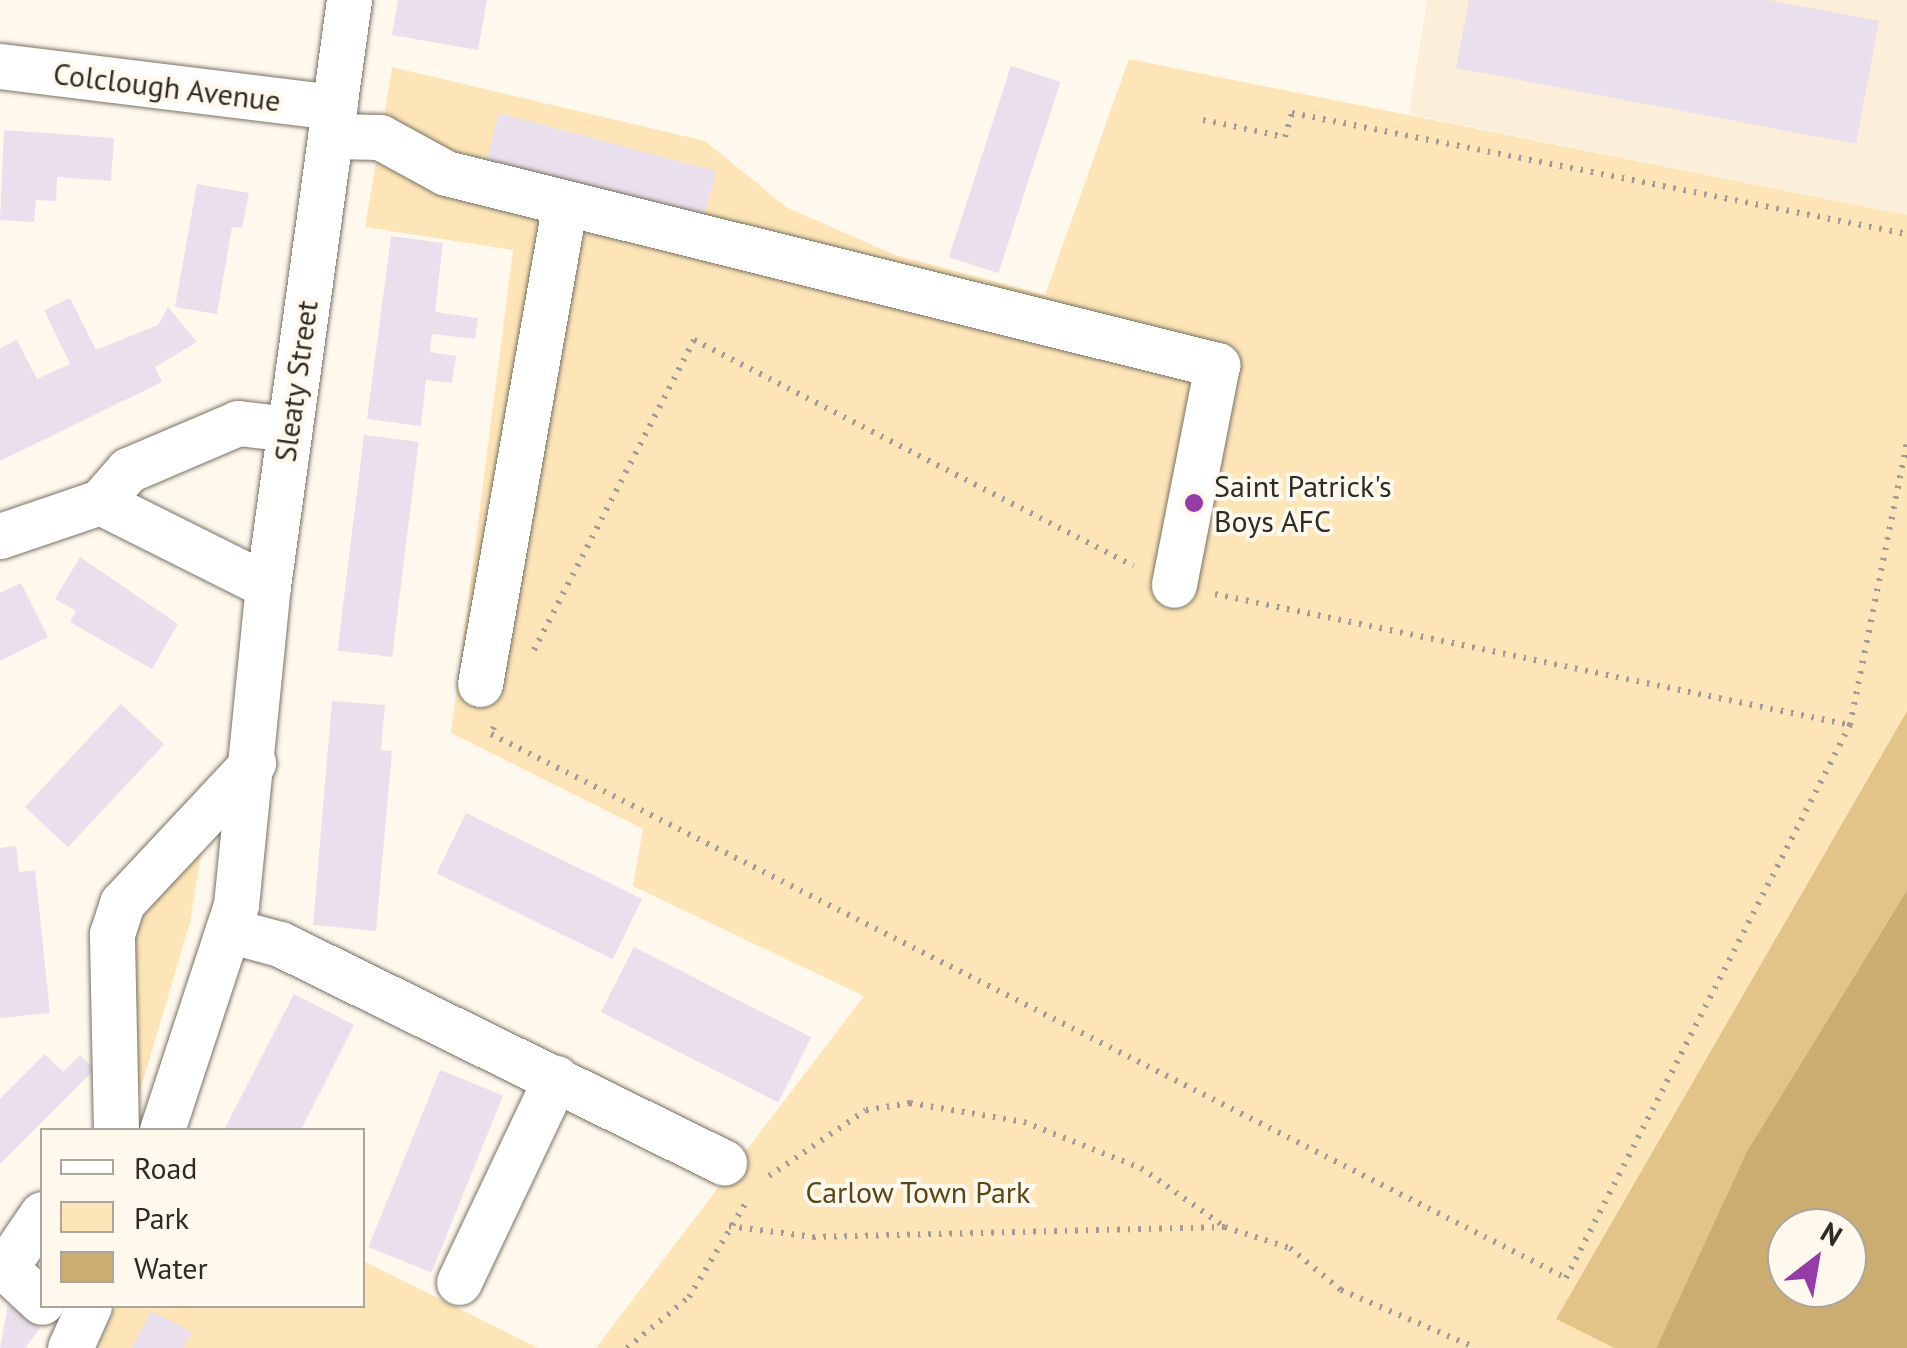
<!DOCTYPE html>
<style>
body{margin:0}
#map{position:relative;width:1907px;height:1348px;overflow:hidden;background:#fff8ed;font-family:"PT Sans",sans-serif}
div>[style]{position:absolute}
.built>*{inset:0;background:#fbefd9}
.green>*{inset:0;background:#fde5b7}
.forest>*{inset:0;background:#e3c488}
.water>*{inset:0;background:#cbad72}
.building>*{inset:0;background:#eadfec;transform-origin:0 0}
.path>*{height:6px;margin-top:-3px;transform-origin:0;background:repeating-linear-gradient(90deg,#a29d94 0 2.5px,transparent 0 10.5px)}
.roads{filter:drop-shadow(0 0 2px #787265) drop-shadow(0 0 2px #787265)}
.minor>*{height:45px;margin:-22.5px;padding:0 22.5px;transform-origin:22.5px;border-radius:22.5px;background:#fff}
.dots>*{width:28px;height:28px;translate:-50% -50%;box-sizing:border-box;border:5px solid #fff8ed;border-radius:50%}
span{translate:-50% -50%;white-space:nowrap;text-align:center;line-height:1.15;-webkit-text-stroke:8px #fff8ed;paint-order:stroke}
.street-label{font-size:30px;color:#2d2b25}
.poi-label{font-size:30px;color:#2d2b25}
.left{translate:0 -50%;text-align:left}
.park-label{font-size:30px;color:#5a4516}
.legend{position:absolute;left:40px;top:1128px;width:325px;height:180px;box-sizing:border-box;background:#fff8ed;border:2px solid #aba69d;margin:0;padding:12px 18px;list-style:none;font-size:30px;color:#2d2b25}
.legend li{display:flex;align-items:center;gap:20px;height:50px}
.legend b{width:50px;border:2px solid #aba69d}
.north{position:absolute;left:1767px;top:1208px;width:100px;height:100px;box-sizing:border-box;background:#fff8ed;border:2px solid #aba69d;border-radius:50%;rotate:31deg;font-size:28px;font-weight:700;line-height:40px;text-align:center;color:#2d2b25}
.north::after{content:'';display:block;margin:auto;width:35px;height:45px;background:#953ca7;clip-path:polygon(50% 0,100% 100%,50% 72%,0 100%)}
</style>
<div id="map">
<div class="built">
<i style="clip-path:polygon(1427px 0,1907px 0,1907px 215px,1409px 114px)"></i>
</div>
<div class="green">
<i style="clip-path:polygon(1129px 59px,1907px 215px,1907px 711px,1556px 1319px,1614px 1348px,596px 1348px,864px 996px,633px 886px,643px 829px,451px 733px,513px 250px,365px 227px,392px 67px,705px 141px,786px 207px,895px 255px,1045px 295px)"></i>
<i style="clip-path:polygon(205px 829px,190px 922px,135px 1108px,127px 940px,139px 909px)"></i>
<i style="clip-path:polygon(363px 1261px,538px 1348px,97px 1348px,116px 1306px,362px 1306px)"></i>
</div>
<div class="forest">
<i style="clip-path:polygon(1907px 711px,1907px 890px,1747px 1151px,1656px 1348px,1614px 1348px,1556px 1319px)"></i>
</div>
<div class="water">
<i style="clip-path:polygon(evenodd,1907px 890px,1907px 1348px,1656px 1348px,1747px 1151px,1907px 890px,1787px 1228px,1847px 1228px,1847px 1288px,1787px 1288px,1787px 1228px)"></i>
</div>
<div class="building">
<i style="clip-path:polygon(398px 0,487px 0,478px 50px,392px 35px)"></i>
<i style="clip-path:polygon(1469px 0,1769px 0,1879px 21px,1856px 144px,1456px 68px)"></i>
<i style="left:1011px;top:66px;width:52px;height:201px;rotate:18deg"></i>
<i style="left:499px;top:113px;width:225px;height:55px;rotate:15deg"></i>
<i style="clip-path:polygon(4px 130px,114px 138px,111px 181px,57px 177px,56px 201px,36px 200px,34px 222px,0 220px)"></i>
<i style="clip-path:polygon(197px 184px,249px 193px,242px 228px,232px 227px,217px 314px,175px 307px)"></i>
<i style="clip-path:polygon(391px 236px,443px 243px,435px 312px,478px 318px,475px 339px,432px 334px,430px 352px,456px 356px,452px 383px,426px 380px,421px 426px,367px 419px)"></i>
<i style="clip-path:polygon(70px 298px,96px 350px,158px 325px,168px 307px,197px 342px,155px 367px,162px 382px,0 461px,0 348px,17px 340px,37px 379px,70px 364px,44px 310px)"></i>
<i style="left:364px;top:435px;width:55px;height:217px;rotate:7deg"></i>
<i style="clip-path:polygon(80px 557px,178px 624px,152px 669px,70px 622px,76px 611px,55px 599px)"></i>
<i style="clip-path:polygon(21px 583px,48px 637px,0 661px,0 593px)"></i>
<i style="clip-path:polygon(332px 701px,385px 705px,381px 750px,392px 751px,376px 931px,313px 925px)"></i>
<i style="left:121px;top:704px;width:59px;height:141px;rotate:43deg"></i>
<i style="left:466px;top:813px;width:196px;height:67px;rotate:26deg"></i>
<i style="clip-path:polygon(16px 846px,19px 872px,35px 870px,50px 1013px,0 1018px,0 848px)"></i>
<i style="left:634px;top:947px;width:199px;height:73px;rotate:27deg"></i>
<i style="clip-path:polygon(294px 994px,354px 1025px,338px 1057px,301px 1130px,224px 1130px)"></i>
<i style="clip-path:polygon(45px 1054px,63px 1072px,80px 1055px,95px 1069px,0 1164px,0 1099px)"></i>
<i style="left:440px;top:1070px;width:68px;height:191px;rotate:22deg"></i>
<i style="clip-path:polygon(8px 1304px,40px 1328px,25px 1348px,0 1348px)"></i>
<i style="clip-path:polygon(151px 1311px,192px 1332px,184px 1348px,132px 1348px)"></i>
</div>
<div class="path">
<i style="left:1203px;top:120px;width:84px;rotate:11.7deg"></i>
<i style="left:1285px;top:137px;width:25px;rotate:-74deg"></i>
<i style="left:1292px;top:113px;width:627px;rotate:11.13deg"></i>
<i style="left:1215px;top:594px;width:648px;rotate:11.66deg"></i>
<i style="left:534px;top:650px;width:349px;rotate:-62.7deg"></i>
<i style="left:694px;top:340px;width:494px;rotate:27.2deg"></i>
<i style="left:494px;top:727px;width:8px;rotate:113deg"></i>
<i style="left:491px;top:734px;width:1205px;rotate:26.84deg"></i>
<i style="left:1566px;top:1278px;width:622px;rotate:-62.82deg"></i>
<i style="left:1850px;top:725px;width:288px;rotate:-78.6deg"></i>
<i style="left:769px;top:1176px;width:117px;rotate:-34.2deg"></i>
<i style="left:866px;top:1110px;width:45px;rotate:-9deg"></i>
<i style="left:910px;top:1103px;width:116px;rotate:9.5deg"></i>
<i style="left:1024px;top:1122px;width:126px;rotate:21.5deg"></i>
<i style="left:1141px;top:1168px;width:103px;rotate:35.1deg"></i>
<i style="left:1225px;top:1227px;width:68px;rotate:17.9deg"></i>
<i style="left:1290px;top:1248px;width:66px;rotate:39.5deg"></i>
<i style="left:1341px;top:1290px;width:147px;rotate:23.2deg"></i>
<i style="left:729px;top:1226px;width:85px;rotate:7.5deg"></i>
<i style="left:813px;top:1237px;width:412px;rotate:-1.4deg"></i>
<i style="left:627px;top:1348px;width:80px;rotate:-39.4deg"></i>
<i style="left:689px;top:1297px;width:112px;rotate:-58.9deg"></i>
</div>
<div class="roads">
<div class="minor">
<i style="left:0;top:66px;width:337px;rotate:7deg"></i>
<i style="left:330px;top:136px;width:50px;rotate:1.1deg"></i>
<i style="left:380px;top:137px;width:75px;rotate:28.6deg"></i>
<i style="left:446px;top:173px;width:795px;rotate:13.98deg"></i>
<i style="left:1217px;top:365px;width:224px;rotate:101.1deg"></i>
<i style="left:100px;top:502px;width:43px;rotate:-48.8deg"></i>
<i style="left:128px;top:470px;width:120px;rotate:-23.1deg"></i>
<i style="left:238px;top:423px;width:52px;rotate:6.6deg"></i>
<i style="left:0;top:536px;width:106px;rotate:-18.8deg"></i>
<i style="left:100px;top:502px;width:188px;rotate:26.6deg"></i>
<i style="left:480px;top:684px;width:488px;rotate:-80deg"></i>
<i style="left:228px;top:930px;width:54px;rotate:15.1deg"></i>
<i style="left:280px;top:944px;width:495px;rotate:26.2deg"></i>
<i style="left:116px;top:1130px;width:196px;rotate:-91.2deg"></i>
<i style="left:112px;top:934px;width:33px;rotate:-72deg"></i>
<i style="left:122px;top:903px;width:192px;rotate:-46.9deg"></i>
<i style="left:162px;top:1130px;width:237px;rotate:-71.8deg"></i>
<i style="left:236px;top:905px;width:321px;rotate:-84.3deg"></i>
<i style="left:268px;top:586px;width:592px;rotate:-82.13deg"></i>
<i style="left:42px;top:1214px;width:65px;rotate:124.4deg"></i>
<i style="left:5px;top:1268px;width:50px;rotate:42.6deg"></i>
<i style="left:459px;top:1282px;width:226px;rotate:-64.6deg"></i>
<i style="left:70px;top:1348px;width:46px;rotate:-65.7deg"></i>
</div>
</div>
<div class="dots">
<i style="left:1194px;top:503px;background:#953ca7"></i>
</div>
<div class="street-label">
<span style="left:167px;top:87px;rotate:7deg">Colclough Avenue</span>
<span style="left:296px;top:381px;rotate:-82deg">Sleaty Street</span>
</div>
<div class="poi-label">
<span class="left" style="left:1214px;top:503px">Saint Patrick's<br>Boys AFC</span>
</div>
<div class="park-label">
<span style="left:918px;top:1192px">Carlow Town Park</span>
</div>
<ul class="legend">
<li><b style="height:12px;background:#fff"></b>Road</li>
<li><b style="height:28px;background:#fde5b7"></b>Park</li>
<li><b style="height:28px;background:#cbad72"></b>Water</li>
</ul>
<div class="north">N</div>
</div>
